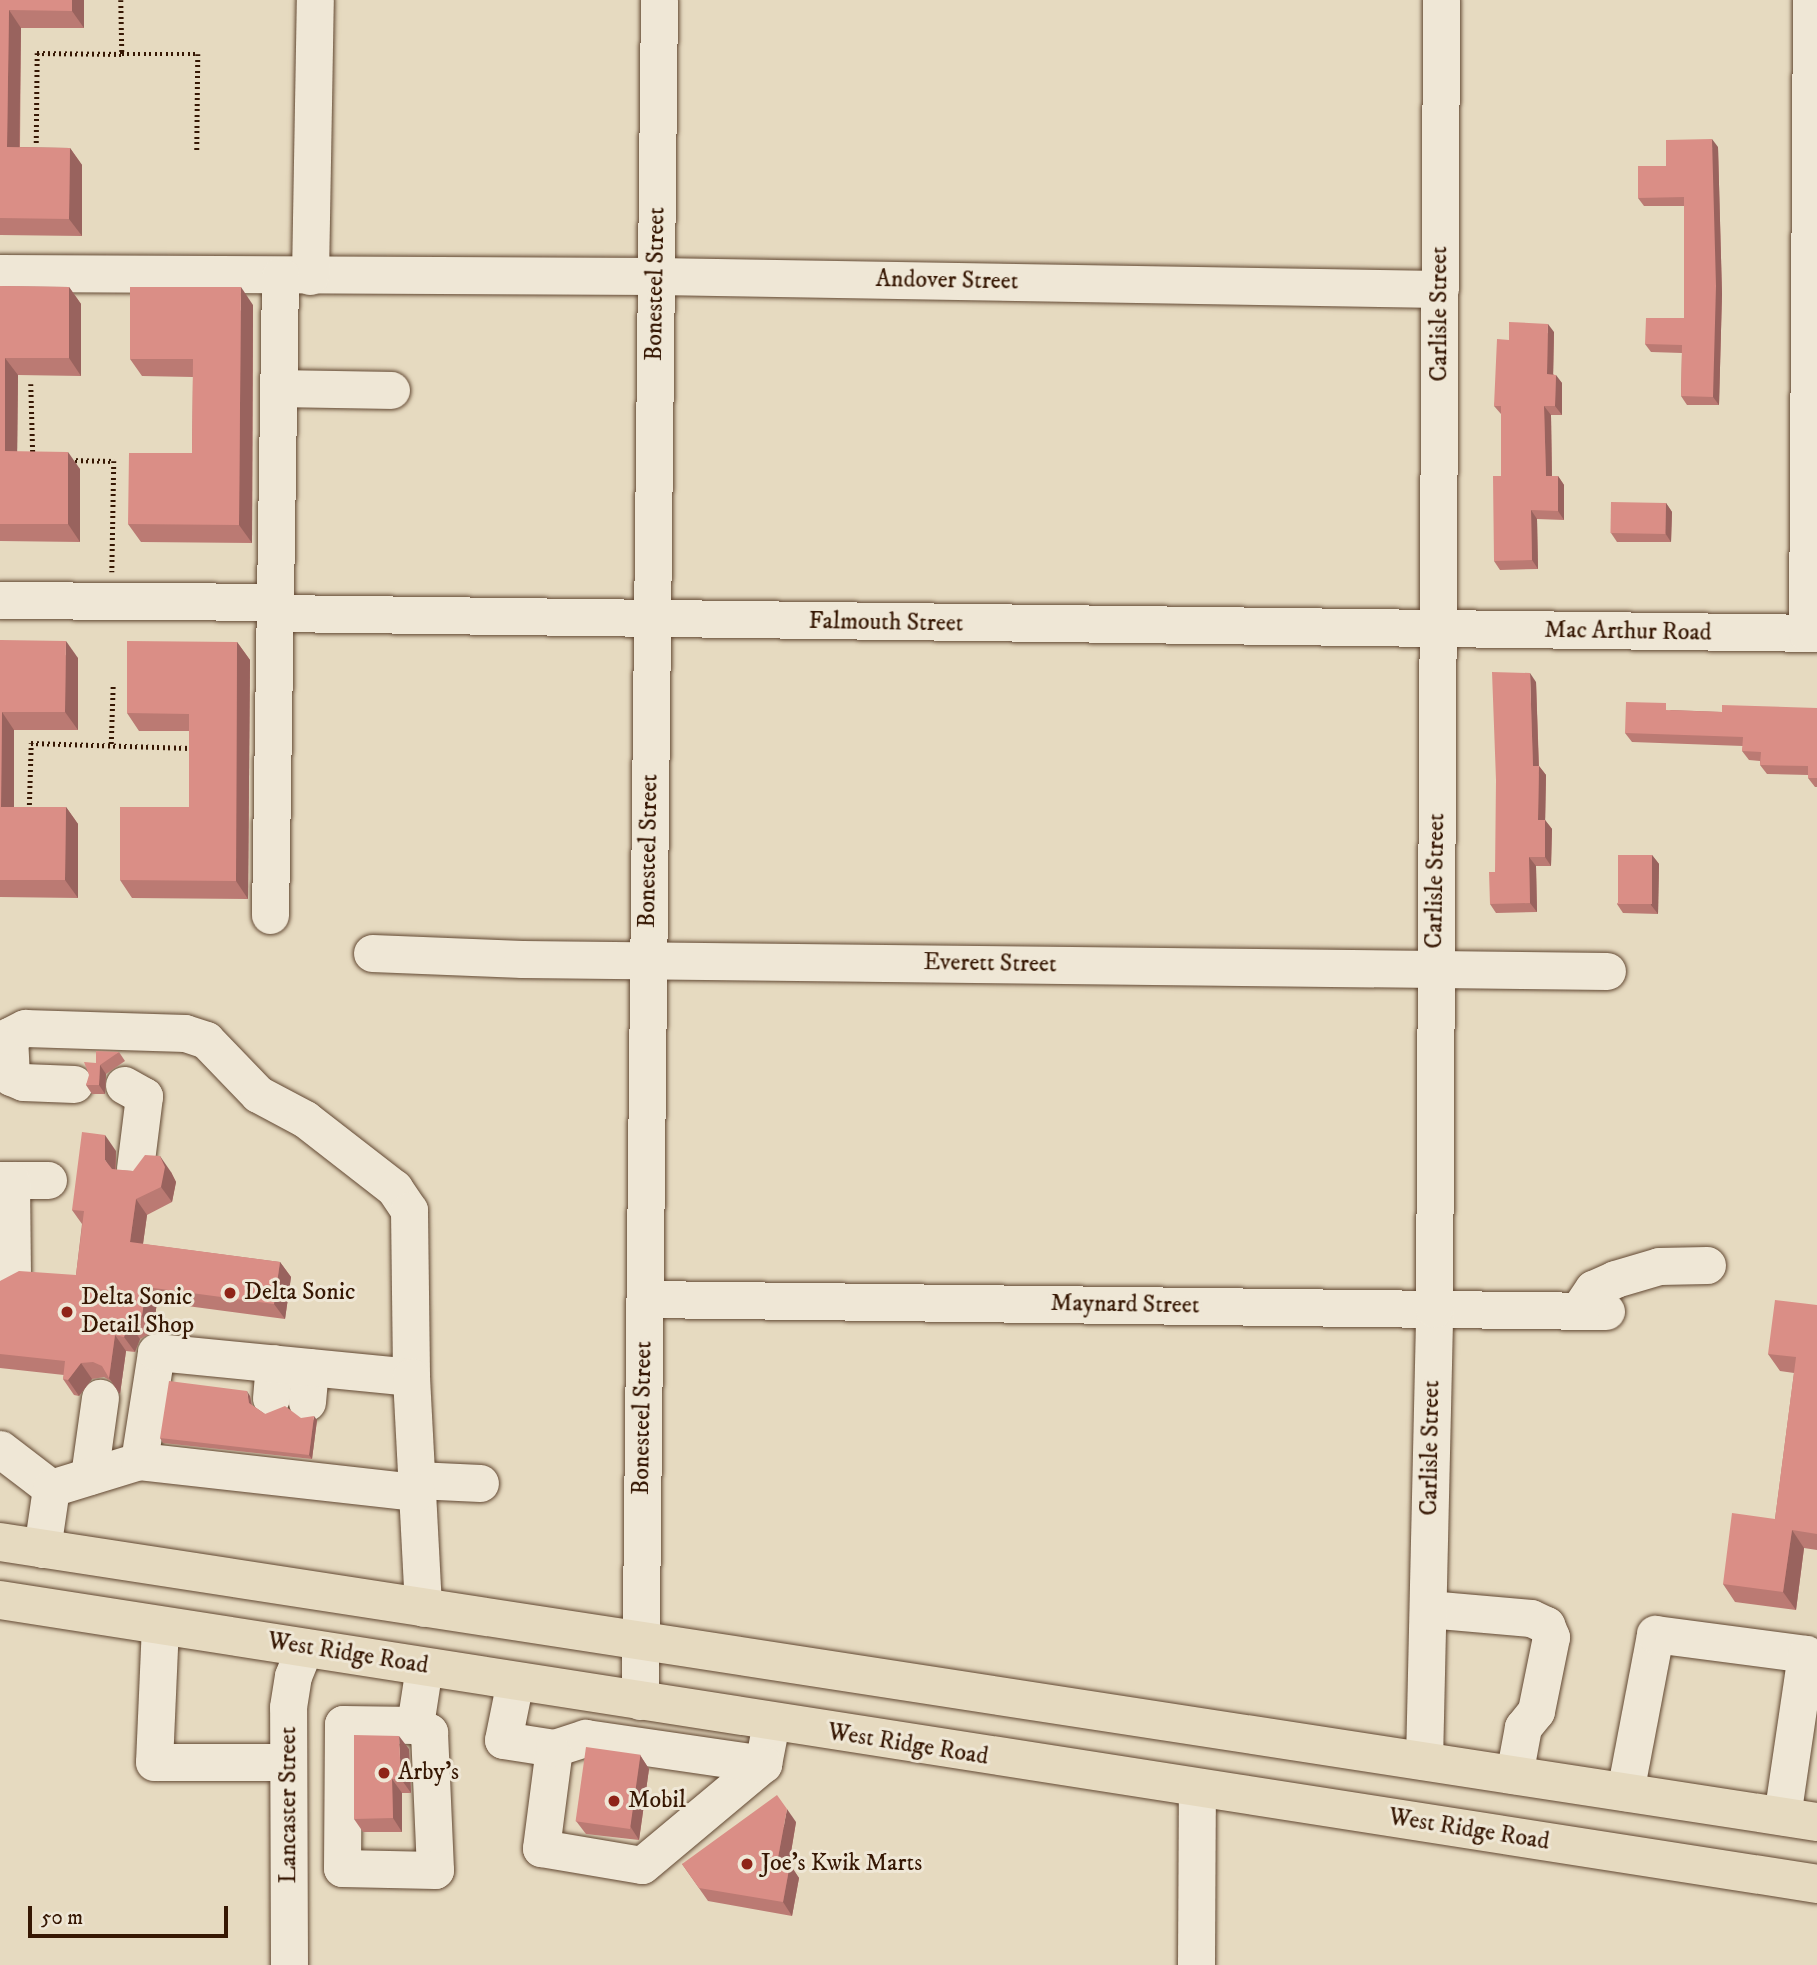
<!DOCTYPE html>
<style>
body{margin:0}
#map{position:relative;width:1817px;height:1965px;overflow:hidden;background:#e6dac0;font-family:"IM FELL DW Pica",serif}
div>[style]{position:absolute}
.path>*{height:4.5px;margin-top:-2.25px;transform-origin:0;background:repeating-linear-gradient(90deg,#361703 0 2px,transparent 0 5.5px)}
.roads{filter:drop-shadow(0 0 2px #624832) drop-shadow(0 0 2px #624832)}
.minor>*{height:37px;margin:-18.5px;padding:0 18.5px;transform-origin:18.5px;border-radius:18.5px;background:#efe7d6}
.highway>*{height:38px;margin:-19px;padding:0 19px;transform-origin:19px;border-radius:19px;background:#e6dac0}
.wall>*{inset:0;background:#bb7a73}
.shaded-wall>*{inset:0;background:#99635e}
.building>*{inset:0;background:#da8e86;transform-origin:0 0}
.dots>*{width:19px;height:19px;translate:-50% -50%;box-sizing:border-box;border:4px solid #efe7d6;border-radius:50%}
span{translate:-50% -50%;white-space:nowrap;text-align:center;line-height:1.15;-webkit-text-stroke:6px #efe7d6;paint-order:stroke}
.street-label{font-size:24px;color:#361703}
.poi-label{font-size:24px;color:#361703}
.left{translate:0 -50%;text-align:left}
.scale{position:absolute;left:28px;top:1906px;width:200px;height:32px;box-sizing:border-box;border:4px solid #361703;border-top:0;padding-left:9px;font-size:21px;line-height:24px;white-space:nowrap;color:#361703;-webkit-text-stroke:5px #efe7d6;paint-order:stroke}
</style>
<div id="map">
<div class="path">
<i style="left:121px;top:0;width:54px;rotate:88.9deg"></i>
<i style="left:122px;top:54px;width:76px"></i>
<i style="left:198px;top:54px;width:96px;rotate:90.6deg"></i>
<i style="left:36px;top:143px;width:90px;rotate:-89.4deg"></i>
<i style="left:37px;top:53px;width:85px;rotate:0.7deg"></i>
<i style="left:31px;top:384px;width:72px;rotate:88.4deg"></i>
<i style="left:70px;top:460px;width:44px;rotate:1.3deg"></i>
<i style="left:114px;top:461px;width:111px;rotate:91deg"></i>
<i style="left:111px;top:744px;width:59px;rotate:-88.1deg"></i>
<i style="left:29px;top:810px;width:67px;rotate:-88.3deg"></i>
<i style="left:31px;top:743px;width:159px;rotate:1.8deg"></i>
</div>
<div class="roads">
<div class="minor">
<i style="left:0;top:273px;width:656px;rotate:0.26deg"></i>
<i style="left:656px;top:276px;width:784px;rotate:0.95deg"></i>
<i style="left:310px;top:276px;width:276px;rotate:-89deg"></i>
<i style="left:279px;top:388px;width:112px;rotate:1deg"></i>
<i style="left:0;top:600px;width:275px;rotate:0.4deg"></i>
<i style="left:275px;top:613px;width:1542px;rotate:0.74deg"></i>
<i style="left:1807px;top:633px;width:633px;rotate:-89.64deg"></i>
<i style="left:270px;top:915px;width:640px;rotate:-89.1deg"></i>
<i style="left:372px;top:953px;width:150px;rotate:2.3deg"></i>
<i style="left:522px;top:959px;width:1085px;rotate:0.63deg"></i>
<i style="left:74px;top:1084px;width:51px;rotate:-177.8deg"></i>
<i style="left:23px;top:1082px;width:13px;rotate:-157deg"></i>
<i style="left:11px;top:1077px;width:41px;rotate:-92.8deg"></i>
<i style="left:9px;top:1036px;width:18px;rotate:-27deg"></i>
<i style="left:25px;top:1028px;width:160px;rotate:1.8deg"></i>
<i style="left:185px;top:1033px;width:22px;rotate:18deg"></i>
<i style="left:206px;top:1040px;width:75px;rotate:46.1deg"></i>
<i style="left:258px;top:1094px;width:53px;rotate:28deg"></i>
<i style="left:305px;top:1119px;width:113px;rotate:37.8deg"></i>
<i style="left:394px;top:1188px;width:27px;rotate:56deg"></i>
<i style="left:409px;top:1210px;width:167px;rotate:89.3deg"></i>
<i style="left:124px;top:1085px;width:23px;rotate:29deg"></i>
<i style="left:144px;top:1096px;width:73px;rotate:97.1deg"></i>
<i style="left:0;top:1180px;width:48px"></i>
<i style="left:11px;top:1180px;width:96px;rotate:89.4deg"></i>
<i style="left:645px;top:1299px;width:961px;rotate:0.72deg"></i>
<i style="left:1578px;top:1311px;width:27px;rotate:-56deg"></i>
<i style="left:1593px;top:1289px;width:24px;rotate:-24deg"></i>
<i style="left:1615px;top:1279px;width:46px;rotate:-16.5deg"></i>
<i style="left:1659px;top:1266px;width:48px;rotate:-1.2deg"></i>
<i style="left:271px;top:1398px;width:35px;rotate:-85deg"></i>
<i style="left:307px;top:1402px;width:35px;rotate:-85deg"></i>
<i style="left:0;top:1449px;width:64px;rotate:37.4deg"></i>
<i style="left:139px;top:1461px;width:110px;rotate:-81.1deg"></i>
<i style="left:156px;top:1352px;width:256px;rotate:5.6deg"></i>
<i style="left:411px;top:1377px;width:231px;rotate:87deg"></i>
<i style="left:89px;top:1476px;width:79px;rotate:-82deg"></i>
<i style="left:416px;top:1480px;width:64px;rotate:2.7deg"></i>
<i style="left:51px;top:1488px;width:92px;rotate:-17.1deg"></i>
<i style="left:139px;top:1461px;width:279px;rotate:6.4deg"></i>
<i style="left:42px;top:1549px;width:62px;rotate:-81.6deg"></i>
<i style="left:1428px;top:1609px;width:103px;rotate:5deg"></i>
<i style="left:1531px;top:1618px;width:17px;rotate:25deg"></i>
<i style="left:1546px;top:1625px;width:13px;rotate:67deg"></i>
<i style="left:1551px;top:1637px;width:76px;rotate:101.5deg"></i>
<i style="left:1536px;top:1711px;width:21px;rotate:129deg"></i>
<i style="left:1523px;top:1727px;width:49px;rotate:100.6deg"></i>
<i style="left:160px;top:1625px;width:137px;rotate:92.5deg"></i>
<i style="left:154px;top:1762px;width:134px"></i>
<i style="left:515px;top:1681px;width:60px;rotate:101.5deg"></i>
<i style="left:503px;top:1740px;width:52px;rotate:8.9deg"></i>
<i style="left:554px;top:1748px;width:101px;rotate:97.4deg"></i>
<i style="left:541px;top:1848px;width:102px;rotate:9.6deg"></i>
<i style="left:642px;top:1865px;width:158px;rotate:-39.9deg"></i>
<i style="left:763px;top:1764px;width:42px;rotate:-79deg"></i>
<i style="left:640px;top:1701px;width:1701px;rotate:-89.36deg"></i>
<i style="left:343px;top:1724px;width:72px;rotate:0.8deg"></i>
<i style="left:415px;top:1725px;width:16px;rotate:27deg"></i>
<i style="left:429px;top:1732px;width:138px;rotate:87.5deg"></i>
<i style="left:435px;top:1870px;width:93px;rotate:-178.8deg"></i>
<i style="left:342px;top:1868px;width:144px;rotate:-89.6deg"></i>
<i style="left:415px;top:1725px;width:59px;rotate:-81.2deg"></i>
<i style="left:554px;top:1748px;width:33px;rotate:-18deg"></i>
<i style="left:585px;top:1738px;width:180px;rotate:8.3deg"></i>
<i style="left:1424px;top:1761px;width:452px;rotate:-88.7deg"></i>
<i style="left:1434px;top:1309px;width:1309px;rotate:-89.69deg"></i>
<i style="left:1625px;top:1792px;width:161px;rotate:-79.2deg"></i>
<i style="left:1655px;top:1634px;width:152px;rotate:7.5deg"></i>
<i style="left:1806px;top:1654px;width:164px;rotate:98.4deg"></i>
<i style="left:289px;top:1965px;width:258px;rotate:-90.2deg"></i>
<i style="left:288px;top:1707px;width:31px;rotate:-81deg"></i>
<i style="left:293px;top:1676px;width:31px;rotate:-68deg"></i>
<i style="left:1196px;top:1965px;width:176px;rotate:-89.7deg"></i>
</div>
<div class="highway">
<i style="left:0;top:1542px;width:1838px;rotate:8.76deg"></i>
<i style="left:0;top:1600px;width:1839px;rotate:8.88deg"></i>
</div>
</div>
<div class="wall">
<i style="clip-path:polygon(0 0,84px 0,84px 28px,21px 28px,20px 147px,70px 148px,82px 165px,82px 236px,0 235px)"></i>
<i style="clip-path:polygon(1718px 147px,1722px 294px,1719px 405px,1687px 405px,1681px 396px,1682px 353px,1651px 352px,1645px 344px,1684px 318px,1684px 206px,1644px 206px,1638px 198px,1666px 166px)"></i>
<i style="clip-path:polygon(0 286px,69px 287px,81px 304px,81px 376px,18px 375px,17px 452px,80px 469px,80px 542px,0 541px)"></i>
<i style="clip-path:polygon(253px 305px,252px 543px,141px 542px,128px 524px,192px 453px,193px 377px,142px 376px,130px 359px)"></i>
<i style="clip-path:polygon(1554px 332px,1553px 374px,1562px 383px,1562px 415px,1551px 415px,1552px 476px,1558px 476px,1564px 485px,1564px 520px,1537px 519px,1538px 569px,1500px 570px,1494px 561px,1501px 476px,1501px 414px,1494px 406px,1509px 340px)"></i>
<i style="clip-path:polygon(1666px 503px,1672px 512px,1671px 542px,1617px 542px,1611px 533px)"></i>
<i style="clip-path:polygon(0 640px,78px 658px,78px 730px,14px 730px,14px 807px,66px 807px,78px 824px,78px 898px,0 897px)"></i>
<i style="clip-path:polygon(237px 642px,250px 660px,248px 899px,132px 898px,120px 880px,189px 807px,189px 731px,139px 731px,127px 713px)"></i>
<i style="clip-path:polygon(1536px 682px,1539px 766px,1546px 775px,1545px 820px,1552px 829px,1551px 866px,1536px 866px,1537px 912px,1496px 913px,1490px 904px,1495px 872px)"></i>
<i style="clip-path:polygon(1817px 708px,1817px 787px,1815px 787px,1808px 778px,1808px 775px,1767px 774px,1760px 765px,1760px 761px,1749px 760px,1742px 751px,1743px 746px,1632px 742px,1625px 733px,1671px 710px,1722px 712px)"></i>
<i style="clip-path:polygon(1652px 855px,1659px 864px,1658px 914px,1623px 913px,1617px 904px)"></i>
<i style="clip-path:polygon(119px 1052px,125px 1061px,106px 1074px,105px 1094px,92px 1094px,86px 1085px,96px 1063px)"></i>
<i style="clip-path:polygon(116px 1151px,116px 1170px,133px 1171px,171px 1172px,176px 1182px,172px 1202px,147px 1215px,143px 1244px,280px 1262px,291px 1277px,285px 1319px,157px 1302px,153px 1332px,140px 1339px,135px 1352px,126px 1351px,120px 1394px,111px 1381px,104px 1377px,92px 1379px,79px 1396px,74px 1395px,63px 1379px,64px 1375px,0 1368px,0 1281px,76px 1275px,82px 1224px,72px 1210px)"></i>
<i style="clip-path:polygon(1817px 1305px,1817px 1550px,1804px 1548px,1796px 1610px,1735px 1602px,1723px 1584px,1775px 1519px,1794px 1373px,1780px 1371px,1768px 1354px)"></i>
<i style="clip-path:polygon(250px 1396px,252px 1405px,265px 1414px,317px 1420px,312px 1459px,163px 1443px,160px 1438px)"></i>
<i style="clip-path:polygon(409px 1749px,411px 1793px,402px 1793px,402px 1832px,363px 1832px,354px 1819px)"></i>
<i style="clip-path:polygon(640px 1755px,649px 1769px,639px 1840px,586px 1834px,576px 1821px)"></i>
<i style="clip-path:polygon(796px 1822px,789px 1864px,799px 1878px,792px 1916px,708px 1901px,682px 1864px)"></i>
</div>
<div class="shaded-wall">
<i style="clip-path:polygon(72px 0,84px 0,84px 28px,72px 11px)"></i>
<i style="clip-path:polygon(9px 10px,21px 28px,19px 164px,7px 147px)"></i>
<i style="clip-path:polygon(1712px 139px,1718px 147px,1722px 294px,1719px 405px,1713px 397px)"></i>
<i style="clip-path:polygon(70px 148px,82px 165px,82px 236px,69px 219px)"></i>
<i style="clip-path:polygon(69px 287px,81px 304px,81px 376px,69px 358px)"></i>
<i style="clip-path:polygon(241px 287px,253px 305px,252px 543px,239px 525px)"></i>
<i style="clip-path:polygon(1548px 324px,1554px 332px,1553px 383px,1547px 374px)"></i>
<i style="clip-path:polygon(5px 358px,18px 375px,17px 469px,5px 451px)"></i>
<i style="clip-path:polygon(1556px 375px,1562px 383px,1562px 415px,1555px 406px)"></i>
<i style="clip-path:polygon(1544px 406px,1551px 415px,1552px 485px,1546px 476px)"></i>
<i style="clip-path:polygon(68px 452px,80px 469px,80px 542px,68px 524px)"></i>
<i style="clip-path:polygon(1558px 476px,1564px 485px,1564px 520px,1558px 511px)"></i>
<i style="clip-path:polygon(1666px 503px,1672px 512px,1671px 542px,1665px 533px)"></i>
<i style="clip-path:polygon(1531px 510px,1537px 519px,1538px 569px,1532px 560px)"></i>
<i style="clip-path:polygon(66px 641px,78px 658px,78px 730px,65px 712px)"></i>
<i style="clip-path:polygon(237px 642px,250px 660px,248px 899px,236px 881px)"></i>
<i style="clip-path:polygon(1530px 673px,1536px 682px,1539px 775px,1533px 766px)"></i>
<i style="clip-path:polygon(2px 712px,14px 730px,14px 824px,1px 807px)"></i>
<i style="clip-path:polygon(1539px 766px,1546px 775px,1545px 829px,1538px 820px)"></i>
<i style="clip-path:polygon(66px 807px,78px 824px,78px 898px,65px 880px)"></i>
<i style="clip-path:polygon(1545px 820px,1552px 829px,1551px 866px,1545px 857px)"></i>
<i style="clip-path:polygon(1652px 855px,1659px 864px,1658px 914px,1651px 905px)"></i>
<i style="clip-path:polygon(1529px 857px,1536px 866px,1537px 912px,1530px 903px)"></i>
<i style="clip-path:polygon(100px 1065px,106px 1074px,105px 1094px,99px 1085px)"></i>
<i style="clip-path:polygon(105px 1135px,116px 1151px,115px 1176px,105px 1160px)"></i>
<i style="clip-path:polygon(160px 1156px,171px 1172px,176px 1182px,172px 1202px,161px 1187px)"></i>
<i style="clip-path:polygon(136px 1199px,147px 1215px,141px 1258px,130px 1242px)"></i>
<i style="clip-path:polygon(280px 1262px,291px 1277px,285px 1319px,274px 1304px)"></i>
<i style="clip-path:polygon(146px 1287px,157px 1302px,153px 1332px,142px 1316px)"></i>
<i style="clip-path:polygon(129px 1323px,140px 1339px,135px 1352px,124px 1337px)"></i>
<i style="clip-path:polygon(115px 1335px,126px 1351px,120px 1394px,109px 1378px)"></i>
<i style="clip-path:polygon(81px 1363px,92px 1379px,79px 1396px,68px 1380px)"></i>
<i style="clip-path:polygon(247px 1391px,250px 1396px,252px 1407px,249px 1403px)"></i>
<i style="clip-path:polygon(314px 1416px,317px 1420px,312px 1459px,309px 1455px)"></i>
<i style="clip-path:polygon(1792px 1530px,1804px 1548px,1796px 1610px,1783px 1592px)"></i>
<i style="clip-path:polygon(399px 1736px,409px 1749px,411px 1793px,401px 1779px)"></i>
<i style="clip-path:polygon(640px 1755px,649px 1769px,639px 1840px,630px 1826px)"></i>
<i style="clip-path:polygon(392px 1779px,402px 1793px,402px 1832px,393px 1818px)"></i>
<i style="clip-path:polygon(787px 1809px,796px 1822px,787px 1876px,777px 1863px)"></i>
<i style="clip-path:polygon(790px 1864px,799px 1878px,792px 1916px,783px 1902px)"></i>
</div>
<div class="building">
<i style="clip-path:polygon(0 0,72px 0,72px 11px,9px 10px,7px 147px,70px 148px,69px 219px,0 218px)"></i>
<i style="clip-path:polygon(1712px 139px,1716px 286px,1713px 397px,1681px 396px,1682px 345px,1645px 344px,1646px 318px,1684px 318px,1684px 197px,1638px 198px,1638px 166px,1666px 166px,1666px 140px)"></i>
<i style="clip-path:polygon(0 286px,69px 287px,69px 358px,5px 358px,5px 451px,68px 452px,68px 524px,0 524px)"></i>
<i style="clip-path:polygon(130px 287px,241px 287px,239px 525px,128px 524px,129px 453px,192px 453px,193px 359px,130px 359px)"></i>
<i style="clip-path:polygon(1509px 322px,1548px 324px,1547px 374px,1556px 375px,1555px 406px,1544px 406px,1546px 476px,1558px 476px,1558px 511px,1531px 510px,1532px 560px,1494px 561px,1493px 476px,1501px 476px,1501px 406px,1494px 406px,1497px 339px,1509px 340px)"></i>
<i style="left:1611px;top:502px;width:55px;height:31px;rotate:1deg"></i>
<i style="clip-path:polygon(0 640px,66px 641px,65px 712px,2px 712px,1px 807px,66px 807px,65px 880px,0 880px)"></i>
<i style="clip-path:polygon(127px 641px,237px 642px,236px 881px,120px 880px,120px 807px,189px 807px,189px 714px,127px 713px)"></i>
<i style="clip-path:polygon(1492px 672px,1530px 673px,1533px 766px,1539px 766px,1538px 820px,1545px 820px,1545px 857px,1529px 857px,1530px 903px,1490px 904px,1489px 872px,1495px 872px,1496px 780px)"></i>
<i style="clip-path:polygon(1626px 702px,1666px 703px,1666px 710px,1722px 712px,1722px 705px,1817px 708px,1817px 778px,1808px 778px,1808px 766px,1760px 765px,1761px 752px,1742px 751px,1743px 737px,1625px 733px)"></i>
<i style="left:1618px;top:855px;width:34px;height:49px"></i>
<i style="clip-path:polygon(96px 1051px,119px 1052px,100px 1065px,99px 1085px,86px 1085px,89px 1075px,84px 1062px,96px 1063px)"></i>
<i style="clip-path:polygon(82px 1132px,105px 1135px,105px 1160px,112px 1169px,133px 1171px,145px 1155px,160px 1156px,165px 1167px,161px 1187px,136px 1199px,130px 1242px,280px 1262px,274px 1304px,146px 1287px,142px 1316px,129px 1323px,124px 1337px,115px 1335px,109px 1378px,102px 1366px,93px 1362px,81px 1363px,68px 1380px,63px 1379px,65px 1361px,0 1354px,0 1281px,19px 1271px,76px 1275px,84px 1211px,72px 1210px)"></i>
<i style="clip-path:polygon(1775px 1300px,1817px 1305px,1817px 1534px,1792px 1530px,1783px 1592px,1723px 1584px,1732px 1513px,1775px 1519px,1796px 1357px,1768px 1354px)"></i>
<i style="clip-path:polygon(169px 1381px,247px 1391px,249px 1403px,265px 1414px,285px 1406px,301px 1418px,314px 1416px,309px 1455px,160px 1438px)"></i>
<i style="clip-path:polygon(354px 1735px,399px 1736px,401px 1779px,392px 1779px,393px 1818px,354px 1819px)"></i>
<i style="left:586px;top:1747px;width:55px;height:75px;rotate:8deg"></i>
<i style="clip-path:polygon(777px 1795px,787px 1809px,777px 1863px,790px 1864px,783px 1902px,699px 1888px,682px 1864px)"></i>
</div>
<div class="dots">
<i style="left:230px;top:1293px;background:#8f2418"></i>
<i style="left:67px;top:1312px;background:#8f2418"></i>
<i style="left:384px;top:1773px;background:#8f2418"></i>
<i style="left:614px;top:1801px;background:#8f2418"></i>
<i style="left:747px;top:1864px;background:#8f2418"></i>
</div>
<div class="street-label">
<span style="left:947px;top:281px;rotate:1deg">Andover Street</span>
<span style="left:656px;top:284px;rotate:-89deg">Bonesteel Street</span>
<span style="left:1440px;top:314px;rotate:-90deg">Carlisle Street</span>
<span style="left:886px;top:623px;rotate:1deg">Falmouth Street</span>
<span style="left:1628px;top:632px;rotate:1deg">Mac Arthur Road</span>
<span style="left:649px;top:851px;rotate:-89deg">Bonesteel Street</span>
<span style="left:1436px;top:881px;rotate:-89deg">Carlisle Street</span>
<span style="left:990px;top:964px;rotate:1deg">Everett Street</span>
<span style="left:1125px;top:1305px;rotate:1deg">Maynard Street</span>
<span style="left:643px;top:1418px;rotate:-89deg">Bonesteel Street</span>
<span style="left:1431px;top:1448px;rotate:-89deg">Carlisle Street</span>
<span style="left:348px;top:1654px;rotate:9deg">West Ridge Road</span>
<span style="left:908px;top:1745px;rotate:9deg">West Ridge Road</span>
<span style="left:289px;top:1805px;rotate:-90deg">Lancaster Street</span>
<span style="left:1469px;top:1830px;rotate:9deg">West Ridge Road</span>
</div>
<div class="poi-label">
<span class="left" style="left:244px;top:1293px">Delta Sonic</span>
<span class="left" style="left:81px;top:1312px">Delta Sonic<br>Detail Shop</span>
<span class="left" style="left:398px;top:1773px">Arby's</span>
<span class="left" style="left:628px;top:1801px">Mobil</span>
<span class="left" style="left:761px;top:1864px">Joe's Kwik Marts</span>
</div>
<div class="scale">50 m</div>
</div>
